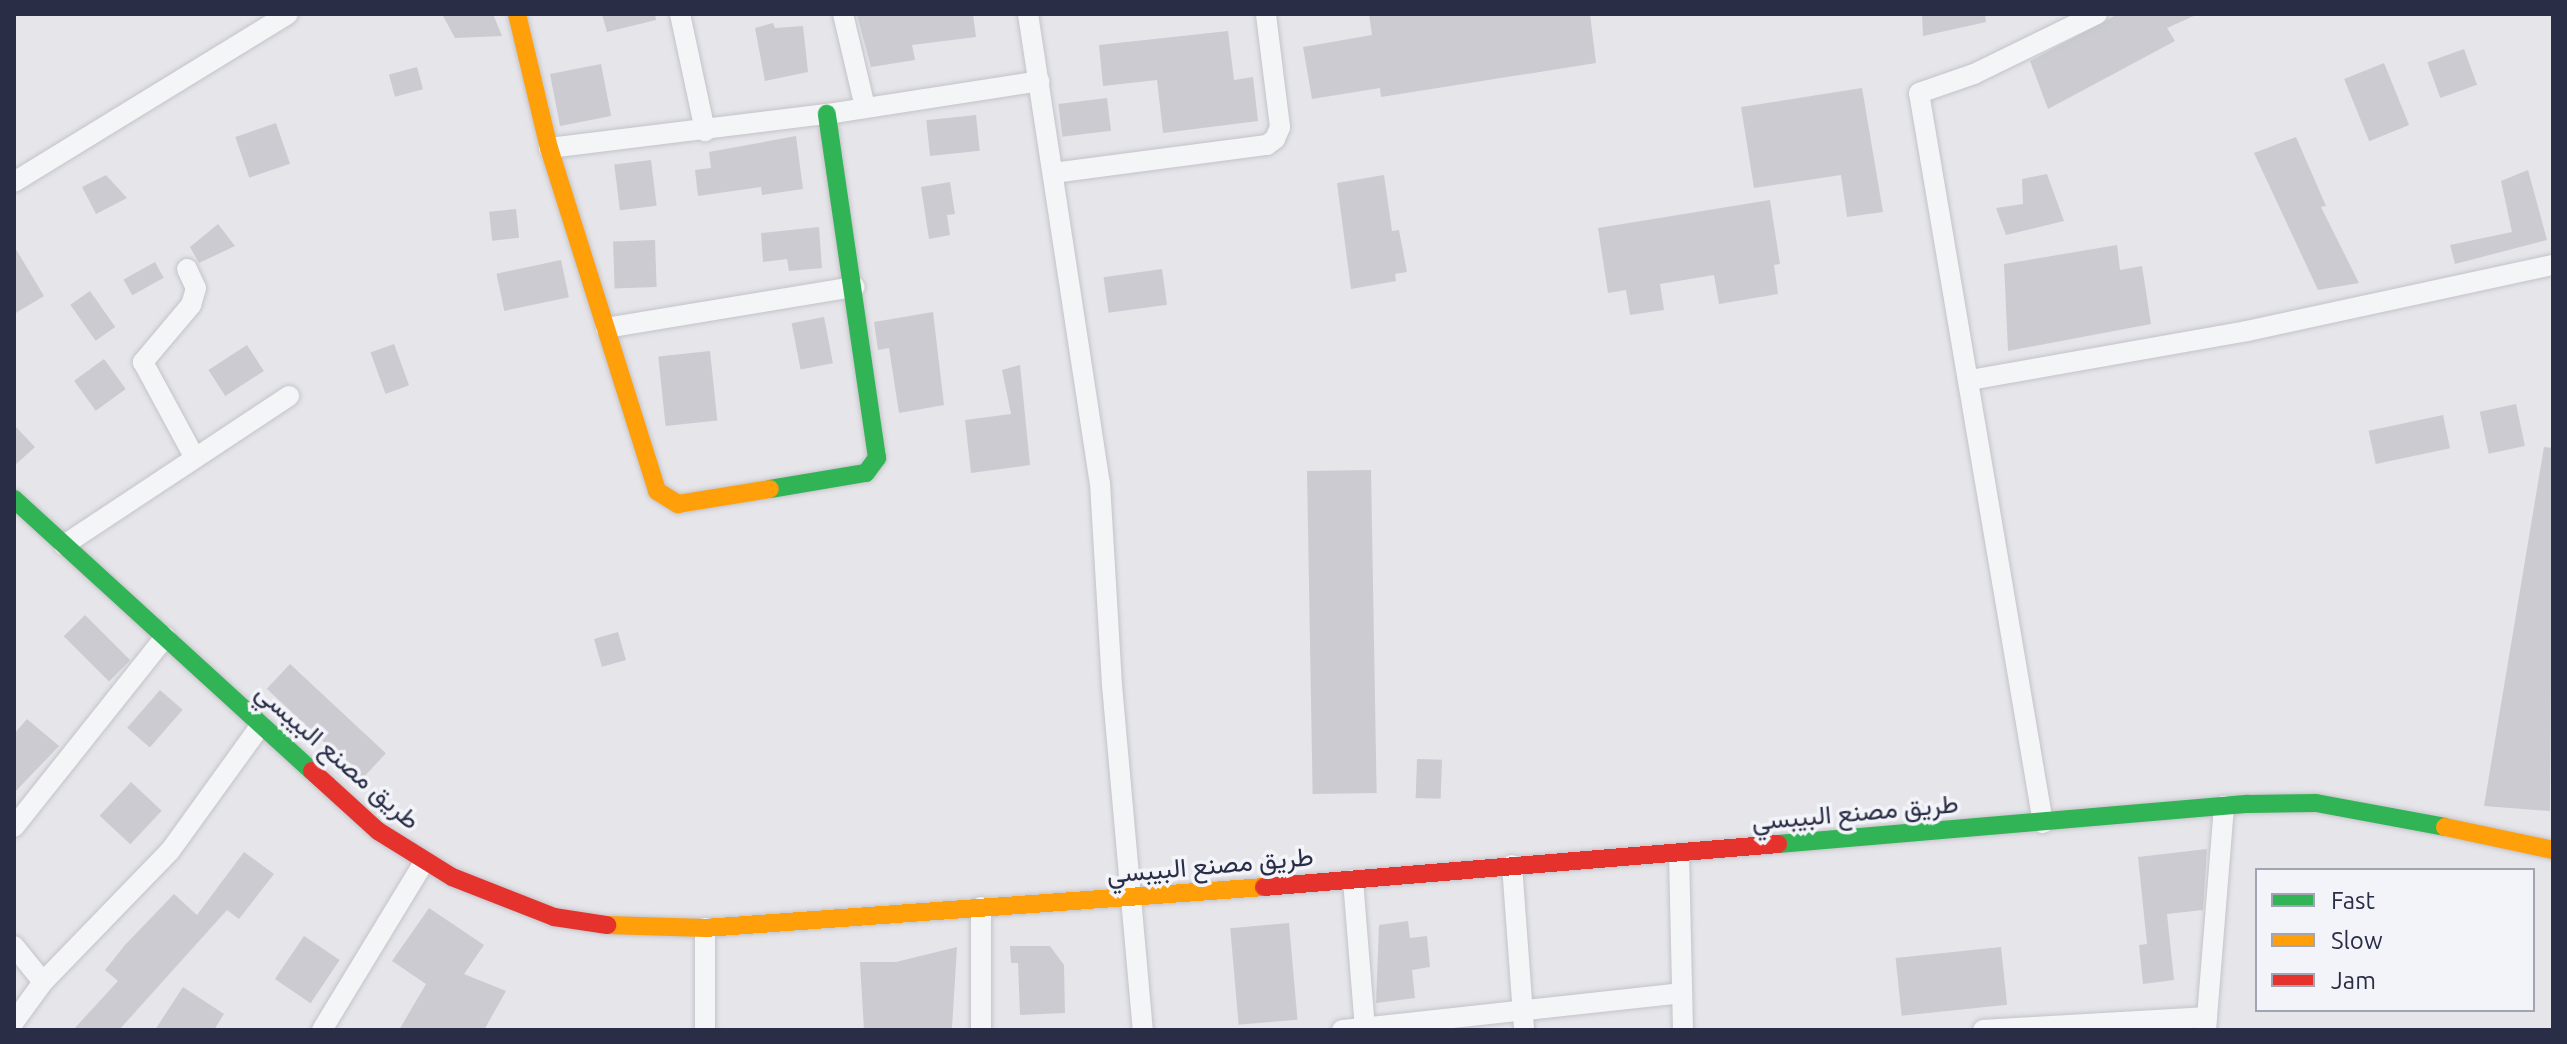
<!DOCTYPE html>
<meta charset="utf-8">
<style>
body{margin:0}
#map{position:relative;width:2567px;height:1044px;overflow:hidden;background:#e5e5ea;font-family:Ubuntu,Vazirmatn,sans-serif}
div>[style]{position:absolute}
.building>*{inset:0;background:#cbcbd1;transform-origin:0 0}
.roads{filter:drop-shadow(0 0 2px #c3c3c8) drop-shadow(0 0 2px #c3c3c8)}
.street>*{height:20px;margin:-10px;padding:0 10px;transform-origin:10px;border-radius:10px;background:#f4f5f7}
.fast>*{height:18px;margin:-9px;padding:0 9px;transform-origin:9px;border-radius:9px;background:#30b455}
.slow>*{height:18px;margin:-9px;padding:0 9px;transform-origin:9px;border-radius:9px;background:#ff9f0a}
.jam>*{height:18px;margin:-9px;padding:0 9px;transform-origin:9px;border-radius:9px;background:#e5322d}
span{translate:-50% -50%;white-space:nowrap;text-align:center;line-height:1.15;-webkit-text-stroke:7px #f3f4f9;paint-order:stroke}
.street-label{font-size:26px;color:#292d45}
.frame{position:absolute;inset:0;border:16px solid #292d45;pointer-events:none}
.legend{position:absolute;left:2255px;top:868px;width:280px;height:144px;box-sizing:border-box;background:#f3f4f9;border:2px solid #a2a4b1;margin:0;padding:10px 14px;list-style:none;font-size:24px;color:#292d45}
.legend li{display:flex;align-items:center;gap:16px;height:40px}
.legend b{width:40px;border:2px solid #a2a4b1}
</style>
<div id="map">
<div class="building">
<i style="clip-path:polygon(442px 14px,493px 14px,502px 36px,455px 38px)"></i>
<i style="clip-path:polygon(602px 14px,655px 14px,656px 20px,607px 32px)"></i>
<i style="clip-path:polygon(973px 14px,976px 37px,912px 45px,915px 60px,871px 67px,857px 15px)"></i>
<i style="clip-path:polygon(1369px 14px,1590px 14px,1596px 63px,1381px 97px,1380px 88px,1312px 99px,1303px 47px,1372px 35px)"></i>
<i style="clip-path:polygon(1922px 14px,1985px 14px,1986px 22px,1923px 36px)"></i>
<i style="clip-path:polygon(2118px 14px,2198px 14px,2167px 28px,2175px 41px,2048px 109px,2030px 61px)"></i>
<i style="clip-path:polygon(773px 23px,775px 28px,803px 26px,808px 72px,765px 81px,755px 28px)"></i>
<i style="clip-path:polygon(1228px 31px,1234px 80px,1253px 77px,1258px 121px,1163px 133px,1157px 80px,1103px 86px,1099px 45px)"></i>
<i style="left:2464px;top:49px;width:38px;height:39px;rotate:70deg"></i>
<i style="left:2384px;top:63px;width:67px;height:43px;rotate:68deg"></i>
<i style="left:601px;top:64px;width:53px;height:52px;rotate:79deg"></i>
<i style="left:417px;top:67px;width:23px;height:29px;rotate:75deg"></i>
<i style="clip-path:polygon(1862px 88px,1883px 212px,1847px 217px,1841px 175px,1754px 188px,1741px 107px)"></i>
<i style="left:1107px;top:98px;width:33px;height:49px;rotate:83deg"></i>
<i style="left:976px;top:115px;width:36px;height:50px;rotate:84deg"></i>
<i style="left:276px;top:123px;width:43px;height:43px;rotate:71deg"></i>
<i style="clip-path:polygon(796px 136px,803px 189px,762px 195px,761px 187px,698px 196px,695px 170px,711px 168px,709px 152px)"></i>
<i style="clip-path:polygon(2296px 137px,2326px 206px,2321px 207px,2359px 283px,2318px 290px,2254px 153px)"></i>
<i style="left:651px;top:160px;width:46px;height:37px;rotate:83deg"></i>
<i style="clip-path:polygon(2528px 170px,2547px 240px,2455px 264px,2450px 245px,2512px 232px,2501px 181px)"></i>
<i style="clip-path:polygon(2047px 174px,2064px 221px,2006px 235px,1996px 208px,2023px 204px,2022px 179px)"></i>
<i style="clip-path:polygon(106px 175px,127px 198px,96px 214px,82px 187px)"></i>
<i style="clip-path:polygon(1384px 175px,1392px 231px,1399px 230px,1407px 272px,1395px 274px,1396px 281px,1351px 289px,1337px 183px)"></i>
<i style="clip-path:polygon(950px 182px,955px 214px,947px 215px,950px 235px,929px 239px,921px 187px)"></i>
<i style="clip-path:polygon(1770px 200px,1780px 264px,1774px 265px,1778px 294px,1719px 304px,1714px 275px,1660px 284px,1664px 310px,1630px 315px,1626px 290px,1608px 293px,1598px 228px)"></i>
<i style="left:516px;top:209px;width:29px;height:27px;rotate:84deg"></i>
<i style="clip-path:polygon(218px 224px,235px 246px,199px 263px,190px 247px)"></i>
<i style="clip-path:polygon(819px 227px,822px 268px,789px 271px,787px 259px,763px 262px,761px 233px)"></i>
<i style="left:655px;top:240px;width:47px;height:42px;rotate:88deg"></i>
<i style="clip-path:polygon(2117px 245px,2120px 270px,2142px 266px,2151px 324px,2008px 351px,2004px 264px)"></i>
<i style="clip-path:polygon(14px 246px,44px 296px,14px 314px)"></i>
<i style="left:561px;top:260px;width:38px;height:66px;rotate:78deg"></i>
<i style="left:155px;top:262px;width:18px;height:36px;rotate:61deg"></i>
<i style="left:1162px;top:269px;width:36px;height:59px;rotate:82deg"></i>
<i style="left:90px;top:291px;width:44px;height:24px;rotate:55deg"></i>
<i style="clip-path:polygon(933px 312px,944px 405px,899px 413px,889px 348px,878px 350px,874px 322px)"></i>
<i style="left:824px;top:317px;width:47px;height:33px;rotate:79deg"></i>
<i style="left:394px;top:344px;width:44px;height:25px;rotate:70deg"></i>
<i style="left:247px;top:345px;width:31px;height:46px;rotate:57deg"></i>
<i style="left:710px;top:351px;width:70px;height:52px;rotate:84deg"></i>
<i style="left:104px;top:359px;width:37px;height:37px;rotate:54deg"></i>
<i style="clip-path:polygon(1020px 365px,1030px 465px,971px 473px,965px 420px,1011px 414px,1002px 370px)"></i>
<i style="left:2516px;top:404px;width:43px;height:37px;rotate:78deg"></i>
<i style="left:2443px;top:415px;width:34px;height:76px;rotate:78deg"></i>
<i style="clip-path:polygon(14px 425px,35px 447px,14px 466px)"></i>
<i style="clip-path:polygon(2544px 447px,2553px 448px,2550px 811px,2484px 806px)"></i>
<i style="left:1371px;top:470px;width:323px;height:64px;rotate:89deg"></i>
<i style="left:85px;top:615px;width:64px;height:30px;rotate:45deg"></i>
<i style="left:618px;top:632px;width:29px;height:25px;rotate:74deg"></i>
<i style="left:290px;top:664px;width:131px;height:34px;rotate:43deg"></i>
<i style="left:160px;top:690px;width:30px;height:50px;rotate:41deg"></i>
<i style="clip-path:polygon(27px 719px,59px 746px,14px 793px,14px 734px)"></i>
<i style="left:1417px;top:759px;width:25px;height:39px;rotate:2deg"></i>
<i style="left:131px;top:782px;width:42px;height:46px;rotate:43deg"></i>
<i style="clip-path:polygon(2207px 849px,2203px 910px,2167px 914px,2174px 980px,2143px 984px,2139px 945px,2147px 944px,2138px 857px)"></i>
<i style="clip-path:polygon(244px 852px,274px 874px,239px 919px,227px 910px,119px 1030px,73px 1030px,118px 981px,105px 970px,125px 945px,174px 894px,197px 915px)"></i>
<i style="clip-path:polygon(429px 908px,484px 945px,464px 974px,506px 991px,484px 1030px,399px 1030px,426px 984px,392px 961px)"></i>
<i style="clip-path:polygon(1408px 921px,1410px 938px,1427px 936px,1430px 967px,1412px 970px,1415px 998px,1376px 1003px,1379px 925px)"></i>
<i style="left:1289px;top:923px;width:97px;height:59px;rotate:85deg"></i>
<i style="left:304px;top:936px;width:43px;height:52px;rotate:34deg"></i>
<i style="clip-path:polygon(1010px 946px,1050px 946px,1064px 965px,1065px 1013px,1020px 1015px,1018px 963px,1011px 963px)"></i>
<i style="clip-path:polygon(957px 947px,952px 1028px,864px 1030px,860px 962px,896px 962px)"></i>
<i style="left:2001px;top:947px;width:58px;height:106px;rotate:84deg"></i>
<i style="clip-path:polygon(183px 987px,224px 1014px,214px 1030px,155px 1030px)"></i>
</div>
<div class="roads">
<div class="street">
<i style="left:680px;top:14px;width:120px;rotate:77.9deg"></i>
<i style="left:843px;top:14px;width:96px;rotate:76.7deg"></i>
<i style="left:1028px;top:14px;width:474px;rotate:81.3deg"></i>
<i style="left:1100px;top:483px;width:202px;rotate:86.6deg"></i>
<i style="left:1112px;top:685px;width:346px;rotate:84.9deg"></i>
<i style="left:549px;top:148px;width:280px;rotate:-7deg"></i>
<i style="left:827px;top:114px;width:215px;rotate:-8.8deg"></i>
<i style="left:1053px;top:173px;width:216px;rotate:-7.5deg"></i>
<i style="left:1267px;top:145px;width:10px;rotate:-37deg"></i>
<i style="left:1275px;top:139px;width:13px;rotate:-67deg"></i>
<i style="left:1280px;top:127px;width:114px;rotate:-97.1deg"></i>
<i style="left:14px;top:182px;width:321px;rotate:-31.5deg"></i>
<i style="left:187px;top:269px;width:21px;rotate:65deg"></i>
<i style="left:196px;top:288px;width:18px;rotate:106deg"></i>
<i style="left:191px;top:305px;width:75px;rotate:130.1deg"></i>
<i style="left:143px;top:362px;width:109px;rotate:61.6deg"></i>
<i style="left:606px;top:328px;width:252px;rotate:-9.4deg"></i>
<i style="left:1970px;top:380px;width:281px;rotate:-10deg"></i>
<i style="left:2247px;top:331px;width:313px;rotate:-12.2deg"></i>
<i style="left:64px;top:545px;width:270px;rotate:-33.5deg"></i>
<i style="left:2043px;top:823px;width:740px;rotate:-99.64deg"></i>
<i style="left:1919px;top:93px;width:58px;rotate:-19.1deg"></i>
<i style="left:1974px;top:74px;width:137px;rotate:-26deg"></i>
<i style="left:14px;top:827px;width:243px;rotate:-51.5deg"></i>
<i style="left:1679px;top:854px;width:176px;rotate:88.7deg"></i>
<i style="left:1512px;top:865px;width:165px;rotate:85.8deg"></i>
<i style="left:1353px;top:880px;width:150px;rotate:85.4deg"></i>
<i style="left:981px;top:907px;width:123px;rotate:90deg"></i>
<i style="left:14px;top:946px;width:46px;rotate:51.1deg"></i>
<i style="left:14px;top:1022px;width:49px;rotate:-54.1deg"></i>
<i style="left:43px;top:982px;width:182px;rotate:-45.9deg"></i>
<i style="left:170px;top:851px;width:155px;rotate:-54.2deg"></i>
<i style="left:322px;top:1030px;width:197px;rotate:-58.7deg"></i>
<i style="left:705px;top:1030px;width:102px;rotate:-90deg"></i>
<i style="left:1342px;top:1030px;width:342px;rotate:-6.2deg"></i>
<i style="left:1983px;top:1030px;width:224px;rotate:-3.3deg"></i>
<i style="left:2206px;top:1030px;width:225px;rotate:-85.4deg"></i>
</div>
<div class="fast">
<i style="left:770px;top:489px;width:97px;rotate:-9.5deg"></i>
<i style="left:866px;top:473px;width:19px;rotate:-54deg"></i>
<i style="left:877px;top:458px;width:348px;rotate:-98.3deg"></i>
<i style="left:14px;top:499px;width:403px;rotate:42.4deg"></i>
<i style="left:1778px;top:844px;width:472px;rotate:-4.9deg"></i>
<i style="left:2248px;top:804px;width:68px;rotate:-0.8deg"></i>
<i style="left:2316px;top:803px;width:131px;rotate:10.5deg"></i>
</div>
<div class="slow">
<i style="left:517px;top:14px;width:138px;rotate:76.6deg"></i>
<i style="left:549px;top:148px;width:360px;rotate:72.5deg"></i>
<i style="left:657px;top:491px;width:25px;rotate:32deg"></i>
<i style="left:678px;top:504px;width:93px;rotate:-9.3deg"></i>
<i style="left:2445px;top:827px;width:110px;rotate:12deg"></i>
<i style="left:607px;top:925px;width:98px;rotate:1.8deg"></i>
<i style="left:705px;top:928px;width:561px;rotate:-4.19deg"></i>
</div>
<div class="jam">
<i style="left:312px;top:771px;width:89px;rotate:42.3deg"></i>
<i style="left:378px;top:831px;width:87px;rotate:31.9deg"></i>
<i style="left:452px;top:877px;width:110px;rotate:21.4deg"></i>
<i style="left:554px;top:917px;width:54px;rotate:8.6deg"></i>
<i style="left:1264px;top:887px;width:516px;rotate:-4.78deg"></i>
</div>
</div>
<div class="street-label">
<span style="left:338px;top:756px;rotate:41deg">طريق مصنع البيبسي</span>
<span style="left:1855px;top:812px;rotate:-5deg">طريق مصنع البيبسي</span>
<span style="left:1210px;top:865px;rotate:-5deg">طريق مصنع البيبسي</span>
</div>
<div class="frame"></div>
<ul class="legend">
<li><b style="height:10px;background:#30b455"></b>Fast</li>
<li><b style="height:10px;background:#ff9f0a"></b>Slow</li>
<li><b style="height:10px;background:#e5322d"></b>Jam</li>
</ul>
</div>
